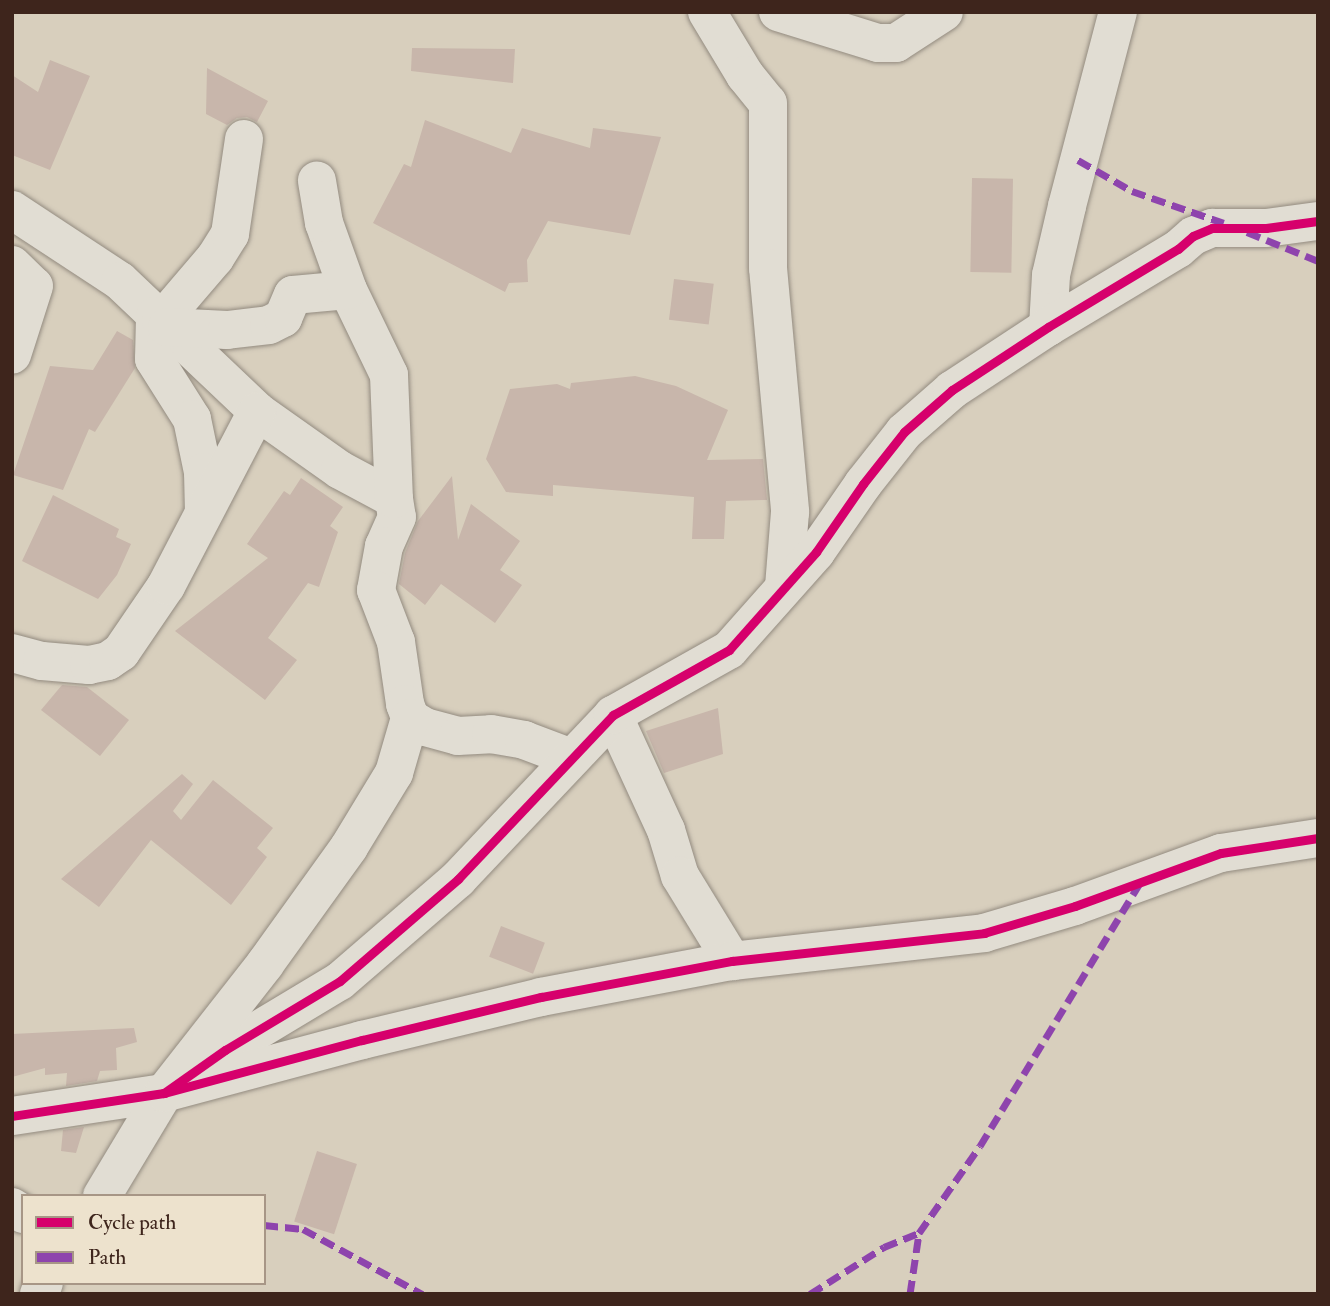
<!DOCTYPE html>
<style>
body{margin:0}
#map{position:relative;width:1330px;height:1306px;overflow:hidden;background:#d8cfbd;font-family:"IM FELL Double Pica",serif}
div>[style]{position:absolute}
.building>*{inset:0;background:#c8b6ab;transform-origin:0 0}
.roads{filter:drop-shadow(0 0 2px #938b80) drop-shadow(0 0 2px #938b80)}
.minor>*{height:38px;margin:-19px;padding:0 19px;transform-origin:19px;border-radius:19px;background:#e1ddd3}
.quiet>*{height:7px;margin-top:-3.5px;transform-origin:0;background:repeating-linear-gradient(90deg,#8e44ad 0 14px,transparent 0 21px)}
.cycleway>*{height:9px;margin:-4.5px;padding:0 4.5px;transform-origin:4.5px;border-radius:4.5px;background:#d6006c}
span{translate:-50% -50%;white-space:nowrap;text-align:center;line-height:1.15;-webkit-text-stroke:6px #ede2cd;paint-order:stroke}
.frame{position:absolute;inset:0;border:14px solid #3e251c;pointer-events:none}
.legend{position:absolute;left:21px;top:1194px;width:245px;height:91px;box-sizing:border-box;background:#ede2cd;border:2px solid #a79686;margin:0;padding:9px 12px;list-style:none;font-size:21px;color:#3e251c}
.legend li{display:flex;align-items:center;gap:14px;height:35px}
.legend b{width:35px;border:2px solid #a79686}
</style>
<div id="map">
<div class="building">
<i style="clip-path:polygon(412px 48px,515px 49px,513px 83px,411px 71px)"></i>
<i style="clip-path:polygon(50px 60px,90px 76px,50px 170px,12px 155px,12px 75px,38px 92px)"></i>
<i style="clip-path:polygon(207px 68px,268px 101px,257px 122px,247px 117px,237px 118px,227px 125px,206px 114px)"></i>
<i style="clip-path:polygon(425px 120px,511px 153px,522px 128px,590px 148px,593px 128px,661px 137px,630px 235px,548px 221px,527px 260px,528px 282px,509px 283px,505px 292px,373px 223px,404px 164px,411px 167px)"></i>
<i style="left:972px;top:178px;width:41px;height:94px;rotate:1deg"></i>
<i style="left:674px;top:279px;width:40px;height:41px;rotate:7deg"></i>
<i style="clip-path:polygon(117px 331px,133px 340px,135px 368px,95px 432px,89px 429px,63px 490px,13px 475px,50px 366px,93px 370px)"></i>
<i style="clip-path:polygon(635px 376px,676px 386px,728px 410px,707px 460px,763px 459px,767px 500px,726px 501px,724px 539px,692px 539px,694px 497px,553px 485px,553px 496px,506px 492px,486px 459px,510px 389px,557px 384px,570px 389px,571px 383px)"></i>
<i style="clip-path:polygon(452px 476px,458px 540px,471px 504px,520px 541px,500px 570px,522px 585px,495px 623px,441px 584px,425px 605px,399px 584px,405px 553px,418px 521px)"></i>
<i style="clip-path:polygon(301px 478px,343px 507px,330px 526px,338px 532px,319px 587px,308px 583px,268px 638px,297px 660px,265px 700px,175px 631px,268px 558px,247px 544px,284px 491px,290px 495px)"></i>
<i style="clip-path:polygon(53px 495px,119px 529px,116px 537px,131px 544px,117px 575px,98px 599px,22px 561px)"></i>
<i style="clip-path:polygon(62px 685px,87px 687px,129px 720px,100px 756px,41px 710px)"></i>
<i style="clip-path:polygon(718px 708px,723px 754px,664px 773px,646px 731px)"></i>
<i style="clip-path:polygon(182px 774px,193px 784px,173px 811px,181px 820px,213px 780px,273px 828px,257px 848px,267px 857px,231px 905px,151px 840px,99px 907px,61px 879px)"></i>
<i style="left:501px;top:926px;width:47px;height:33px;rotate:21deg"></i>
<i style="clip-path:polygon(134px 1028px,137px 1042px,116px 1048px,117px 1070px,100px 1071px,97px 1081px,66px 1086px,67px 1073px,45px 1075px,45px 1068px,12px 1077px,12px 1034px)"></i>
<i style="clip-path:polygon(84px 1127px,76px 1153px,61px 1151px,63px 1130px)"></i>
<i style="left:317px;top:1151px;width:42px;height:74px;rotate:18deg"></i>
</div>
<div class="roads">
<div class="minor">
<i style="left:707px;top:12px;width:74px;rotate:58.9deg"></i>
<i style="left:745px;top:75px;width:36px;rotate:51deg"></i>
<i style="left:768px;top:103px;width:165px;rotate:90deg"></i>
<i style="left:768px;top:268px;width:245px;rotate:84.8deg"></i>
<i style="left:790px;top:512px;width:74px;rotate:94.6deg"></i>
<i style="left:778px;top:12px;width:105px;rotate:17.2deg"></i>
<i style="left:878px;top:43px;width:18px"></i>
<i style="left:896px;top:43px;width:57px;rotate:-32.9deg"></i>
<i style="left:12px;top:210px;width:129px;rotate:33.3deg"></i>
<i style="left:120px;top:281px;width:190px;rotate:43.5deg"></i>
<i style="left:258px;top:412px;width:100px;rotate:35.3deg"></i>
<i style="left:340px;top:470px;width:61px;rotate:28.2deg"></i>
<i style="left:394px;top:499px;width:18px;rotate:81deg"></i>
<i style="left:397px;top:517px;width:32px;rotate:114deg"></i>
<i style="left:384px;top:546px;width:45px;rotate:100.3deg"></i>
<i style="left:376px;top:590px;width:56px;rotate:69deg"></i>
<i style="left:396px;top:642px;width:63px;rotate:81.7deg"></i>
<i style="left:405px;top:704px;width:15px;rotate:70deg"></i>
<i style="left:410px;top:718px;width:17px;rotate:31deg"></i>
<i style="left:425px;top:727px;width:34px;rotate:15deg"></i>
<i style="left:458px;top:736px;width:33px;rotate:-3deg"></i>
<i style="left:491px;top:734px;width:34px;rotate:10deg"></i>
<i style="left:524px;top:740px;width:51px;rotate:20.6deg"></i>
<i style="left:12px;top:265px;width:30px;rotate:44deg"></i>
<i style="left:34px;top:286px;width:72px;rotate:107.7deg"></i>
<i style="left:348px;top:290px;width:94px;rotate:64.2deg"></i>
<i style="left:389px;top:375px;width:124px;rotate:87.7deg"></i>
<i style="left:155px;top:316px;width:43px;rotate:91.3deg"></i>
<i style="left:154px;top:359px;width:71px;rotate:57.7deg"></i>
<i style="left:192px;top:419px;width:54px;rotate:78.3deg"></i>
<i style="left:203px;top:472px;width:40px;rotate:88.6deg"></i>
<i style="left:161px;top:321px;width:83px;rotate:-49.4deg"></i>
<i style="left:215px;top:258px;width:28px;rotate:-58deg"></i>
<i style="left:230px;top:234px;width:96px;rotate:-81.6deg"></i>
<i style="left:167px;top:327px;width:60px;rotate:2.9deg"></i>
<i style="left:227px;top:330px;width:42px;rotate:-6.8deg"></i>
<i style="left:269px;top:325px;width:16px;rotate:-27deg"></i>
<i style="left:283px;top:318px;width:25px;rotate:-67deg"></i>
<i style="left:293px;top:295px;width:55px;rotate:-5.2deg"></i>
<i style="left:348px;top:290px;width:71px;rotate:-109.7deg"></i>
<i style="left:324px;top:223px;width:43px;rotate:-99.5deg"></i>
<i style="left:1048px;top:327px;width:52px;rotate:-86.7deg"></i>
<i style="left:1051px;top:275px;width:71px;rotate:-76.9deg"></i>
<i style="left:1067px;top:206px;width:201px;rotate:-75.3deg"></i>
<i style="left:12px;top:653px;width:31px;rotate:15deg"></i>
<i style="left:42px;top:661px;width:47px;rotate:4.9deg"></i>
<i style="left:89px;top:665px;width:19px;rotate:-12deg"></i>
<i style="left:108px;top:661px;width:16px;rotate:-35deg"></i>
<i style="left:121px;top:652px;width:80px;rotate:-55.7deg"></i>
<i style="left:166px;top:586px;width:197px;rotate:-62.5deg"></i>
<i style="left:613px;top:715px;width:127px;rotate:65.3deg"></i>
<i style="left:666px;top:830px;width:48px;rotate:73.1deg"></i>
<i style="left:680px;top:876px;width:100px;rotate:58.5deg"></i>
<i style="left:164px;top:1093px;width:75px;rotate:-35.2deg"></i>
<i style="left:225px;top:1050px;width:134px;rotate:-31deg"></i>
<i style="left:340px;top:981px;width:156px;rotate:-40.8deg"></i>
<i style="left:458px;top:879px;width:226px;rotate:-46.6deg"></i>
<i style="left:613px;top:715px;width:133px;rotate:-29.3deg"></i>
<i style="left:729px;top:650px;width:131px;rotate:-48.4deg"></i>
<i style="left:816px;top:552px;width:83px;rotate:-55.3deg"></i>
<i style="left:863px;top:484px;width:66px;rotate:-51.7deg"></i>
<i style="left:904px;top:432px;width:64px;rotate:-41.2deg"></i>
<i style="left:952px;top:390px;width:115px;rotate:-33.3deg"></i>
<i style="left:1048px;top:327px;width:152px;rotate:-31deg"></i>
<i style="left:1178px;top:249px;width:20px;rotate:-41deg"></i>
<i style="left:1193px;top:236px;width:21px;rotate:-23deg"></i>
<i style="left:1212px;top:228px;width:54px"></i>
<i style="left:1266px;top:228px;width:52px;rotate:-7.7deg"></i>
<i style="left:12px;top:1116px;width:154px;rotate:-8.6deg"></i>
<i style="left:164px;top:1093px;width:205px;rotate:-15deg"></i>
<i style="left:362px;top:1040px;width:184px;rotate:-13.5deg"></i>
<i style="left:541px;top:997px;width:194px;rotate:-10.7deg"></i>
<i style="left:732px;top:961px;width:254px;rotate:-6.3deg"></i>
<i style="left:984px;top:933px;width:95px;rotate:-16.5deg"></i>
<i style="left:1075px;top:906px;width:155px;rotate:-20deg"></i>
<i style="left:1221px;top:853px;width:98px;rotate:-8.8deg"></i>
<i style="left:102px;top:1196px;width:120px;rotate:-59deg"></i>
<i style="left:164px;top:1093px;width:164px;rotate:-51.9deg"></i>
<i style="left:265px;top:964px;width:144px;rotate:-54.3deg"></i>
<i style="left:349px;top:847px;width:87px;rotate:-58.7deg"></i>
<i style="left:394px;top:773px;width:57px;rotate:-73.8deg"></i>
<i style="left:12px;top:1207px;width:13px;rotate:32deg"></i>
<i style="left:39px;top:1294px;width:12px;rotate:-66deg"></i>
</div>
</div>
<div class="quiet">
<i style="left:1078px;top:160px;width:62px;rotate:29.9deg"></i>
<i style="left:1132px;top:191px;width:97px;rotate:19.2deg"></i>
<i style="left:1247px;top:232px;width:77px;rotate:22.2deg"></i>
<i style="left:264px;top:1225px;width:39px;rotate:6deg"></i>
<i style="left:303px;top:1229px;width:136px;rotate:28.6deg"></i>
<i style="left:810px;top:1294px;width:88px;rotate:-32.4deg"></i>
<i style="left:884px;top:1247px;width:38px;rotate:-22deg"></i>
<i style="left:919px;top:1233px;width:106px;rotate:-55deg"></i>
<i style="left:980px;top:1146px;width:308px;rotate:-58.7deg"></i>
<i style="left:910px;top:1294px;width:62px;rotate:-81.6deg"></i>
</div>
<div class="cycleway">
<i style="left:164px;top:1093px;width:75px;rotate:-35.2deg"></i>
<i style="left:225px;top:1050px;width:134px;rotate:-31deg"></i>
<i style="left:340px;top:981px;width:156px;rotate:-40.8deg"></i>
<i style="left:458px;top:879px;width:226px;rotate:-46.6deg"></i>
<i style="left:613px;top:715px;width:133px;rotate:-29.3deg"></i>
<i style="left:729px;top:650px;width:131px;rotate:-48.4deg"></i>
<i style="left:816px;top:552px;width:83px;rotate:-55.3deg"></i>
<i style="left:863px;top:484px;width:66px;rotate:-51.7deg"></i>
<i style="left:904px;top:432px;width:64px;rotate:-41.2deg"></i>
<i style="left:952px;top:390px;width:115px;rotate:-33.3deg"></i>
<i style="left:1048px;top:327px;width:152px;rotate:-31deg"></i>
<i style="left:1178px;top:249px;width:20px;rotate:-41deg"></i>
<i style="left:1193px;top:236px;width:21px;rotate:-23deg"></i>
<i style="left:1212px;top:228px;width:54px"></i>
<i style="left:1266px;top:228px;width:52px;rotate:-7.7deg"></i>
<i style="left:12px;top:1116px;width:154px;rotate:-8.6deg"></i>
<i style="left:164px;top:1093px;width:205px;rotate:-15deg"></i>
<i style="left:362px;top:1040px;width:184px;rotate:-13.5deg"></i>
<i style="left:541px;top:997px;width:194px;rotate:-10.7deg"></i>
<i style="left:732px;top:961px;width:254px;rotate:-6.3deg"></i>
<i style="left:984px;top:933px;width:95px;rotate:-16.5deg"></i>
<i style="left:1075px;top:906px;width:155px;rotate:-20deg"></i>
<i style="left:1221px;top:853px;width:98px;rotate:-8.8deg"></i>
</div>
<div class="frame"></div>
<ul class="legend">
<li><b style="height:9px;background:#d6006c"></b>Cycle path</li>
<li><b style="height:9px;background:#8e44ad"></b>Path</li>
</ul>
</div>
